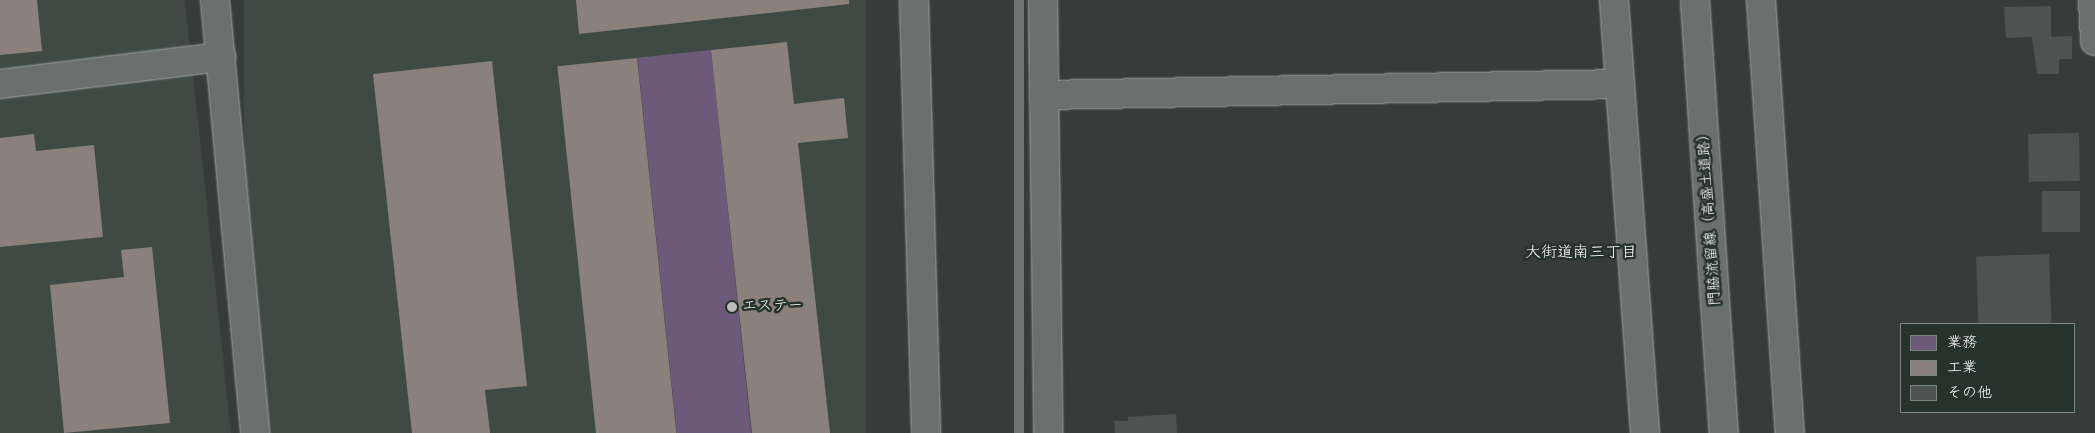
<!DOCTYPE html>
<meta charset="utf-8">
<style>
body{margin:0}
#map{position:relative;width:2095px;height:433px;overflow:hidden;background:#363c39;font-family:Kalam,"Klee One",sans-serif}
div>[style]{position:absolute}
.built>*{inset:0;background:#3f4a45;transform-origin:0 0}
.offices>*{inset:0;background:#6d597a;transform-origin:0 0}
.industry>*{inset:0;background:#8a817c;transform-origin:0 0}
.stream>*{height:10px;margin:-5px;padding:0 5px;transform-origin:5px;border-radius:5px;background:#6e7572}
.building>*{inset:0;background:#4e5351;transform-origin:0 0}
.roads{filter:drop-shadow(0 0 1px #a5a7a6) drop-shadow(0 0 1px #a5a7a6)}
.street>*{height:28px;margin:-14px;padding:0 14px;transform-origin:14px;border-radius:14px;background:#6b6f6d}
.secondary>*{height:28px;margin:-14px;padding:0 14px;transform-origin:14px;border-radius:14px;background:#6b6f6d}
.dots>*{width:14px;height:14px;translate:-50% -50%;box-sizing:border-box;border:2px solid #26332d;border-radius:50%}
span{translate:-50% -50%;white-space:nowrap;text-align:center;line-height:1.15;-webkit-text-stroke:5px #26332d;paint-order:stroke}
.street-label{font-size:15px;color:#fff}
.poi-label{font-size:15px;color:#fff}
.left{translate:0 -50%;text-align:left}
.neighbourhood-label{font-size:16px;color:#fff}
.legend{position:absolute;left:1900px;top:323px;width:175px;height:90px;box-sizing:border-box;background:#26332d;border:1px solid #7d8581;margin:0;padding:6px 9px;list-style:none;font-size:15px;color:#fff}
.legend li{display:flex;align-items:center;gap:10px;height:25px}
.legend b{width:25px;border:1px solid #7d8581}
</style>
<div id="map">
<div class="built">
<i style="clip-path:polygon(0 0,185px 0,231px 433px,0 433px)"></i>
<i style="left:244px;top:0;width:622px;height:435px"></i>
</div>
<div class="offices">
<i style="left:711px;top:50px;width:385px;height:74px;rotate:84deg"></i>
</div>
<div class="industry">
<i style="clip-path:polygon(0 0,37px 0,42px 51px,0 55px)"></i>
<i style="clip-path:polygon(576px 0,849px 0,849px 4px,579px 34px)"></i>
<i style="clip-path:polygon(787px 42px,794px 104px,844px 98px,848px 138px,798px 143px,830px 433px,752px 433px,711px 50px)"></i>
<i style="left:637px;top:58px;width:377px;height:80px;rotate:84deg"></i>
<i style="clip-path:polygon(492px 61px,527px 386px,485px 390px,490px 433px,412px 433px,373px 74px)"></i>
<i style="clip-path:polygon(34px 134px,36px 151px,94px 145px,103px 237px,0 247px,0 138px)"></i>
<i style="clip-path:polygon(152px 247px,170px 423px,64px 433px,50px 285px,124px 277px,121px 250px)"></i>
</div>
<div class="stream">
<i style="left:1019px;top:0;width:433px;rotate:90deg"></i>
</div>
<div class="building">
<i style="clip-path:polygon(2051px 6px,2051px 37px,2072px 36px,2072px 59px,2059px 59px,2059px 74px,2037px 74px,2032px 37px,2006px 38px,2004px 7px)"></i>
<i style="left:2079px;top:133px;width:48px;height:51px;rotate:89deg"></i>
<i style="left:2042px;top:191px;width:38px;height:41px"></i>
<i style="left:2049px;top:254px;width:70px;height:73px;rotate:88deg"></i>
<i style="clip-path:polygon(1176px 414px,1177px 433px,1115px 433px,1114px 421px,1128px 421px,1128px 417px)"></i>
</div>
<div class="roads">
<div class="street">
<i style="left:215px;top:0;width:435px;rotate:84.7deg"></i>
<i style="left:1043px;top:0;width:433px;rotate:89.3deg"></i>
<i style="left:1614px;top:0;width:434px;rotate:85.9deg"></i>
<i style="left:1761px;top:0;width:434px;rotate:86.2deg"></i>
<i style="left:2093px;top:0;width:41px;rotate:87.2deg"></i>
<i style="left:0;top:84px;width:223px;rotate:-7deg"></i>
<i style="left:1044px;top:95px;width:576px;rotate:-1.09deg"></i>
</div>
<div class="secondary">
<i style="left:914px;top:0;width:433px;rotate:88.4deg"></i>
<i style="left:1695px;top:0;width:434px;rotate:86.2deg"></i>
</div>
</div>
<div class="dots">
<i style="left:732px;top:307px;background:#b9bbba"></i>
</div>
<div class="street-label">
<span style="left:1710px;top:216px;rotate:-94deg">門脇流留線（高盛土道路）</span>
</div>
<div class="poi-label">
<span class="left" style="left:742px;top:307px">エステー</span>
</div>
<div class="neighbourhood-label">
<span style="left:1581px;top:253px">大街道南三丁目</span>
</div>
<ul class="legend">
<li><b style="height:14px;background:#6d597a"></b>業務</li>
<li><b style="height:14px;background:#8a817c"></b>工業</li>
<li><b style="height:14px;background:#4e5351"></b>その他</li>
</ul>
</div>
